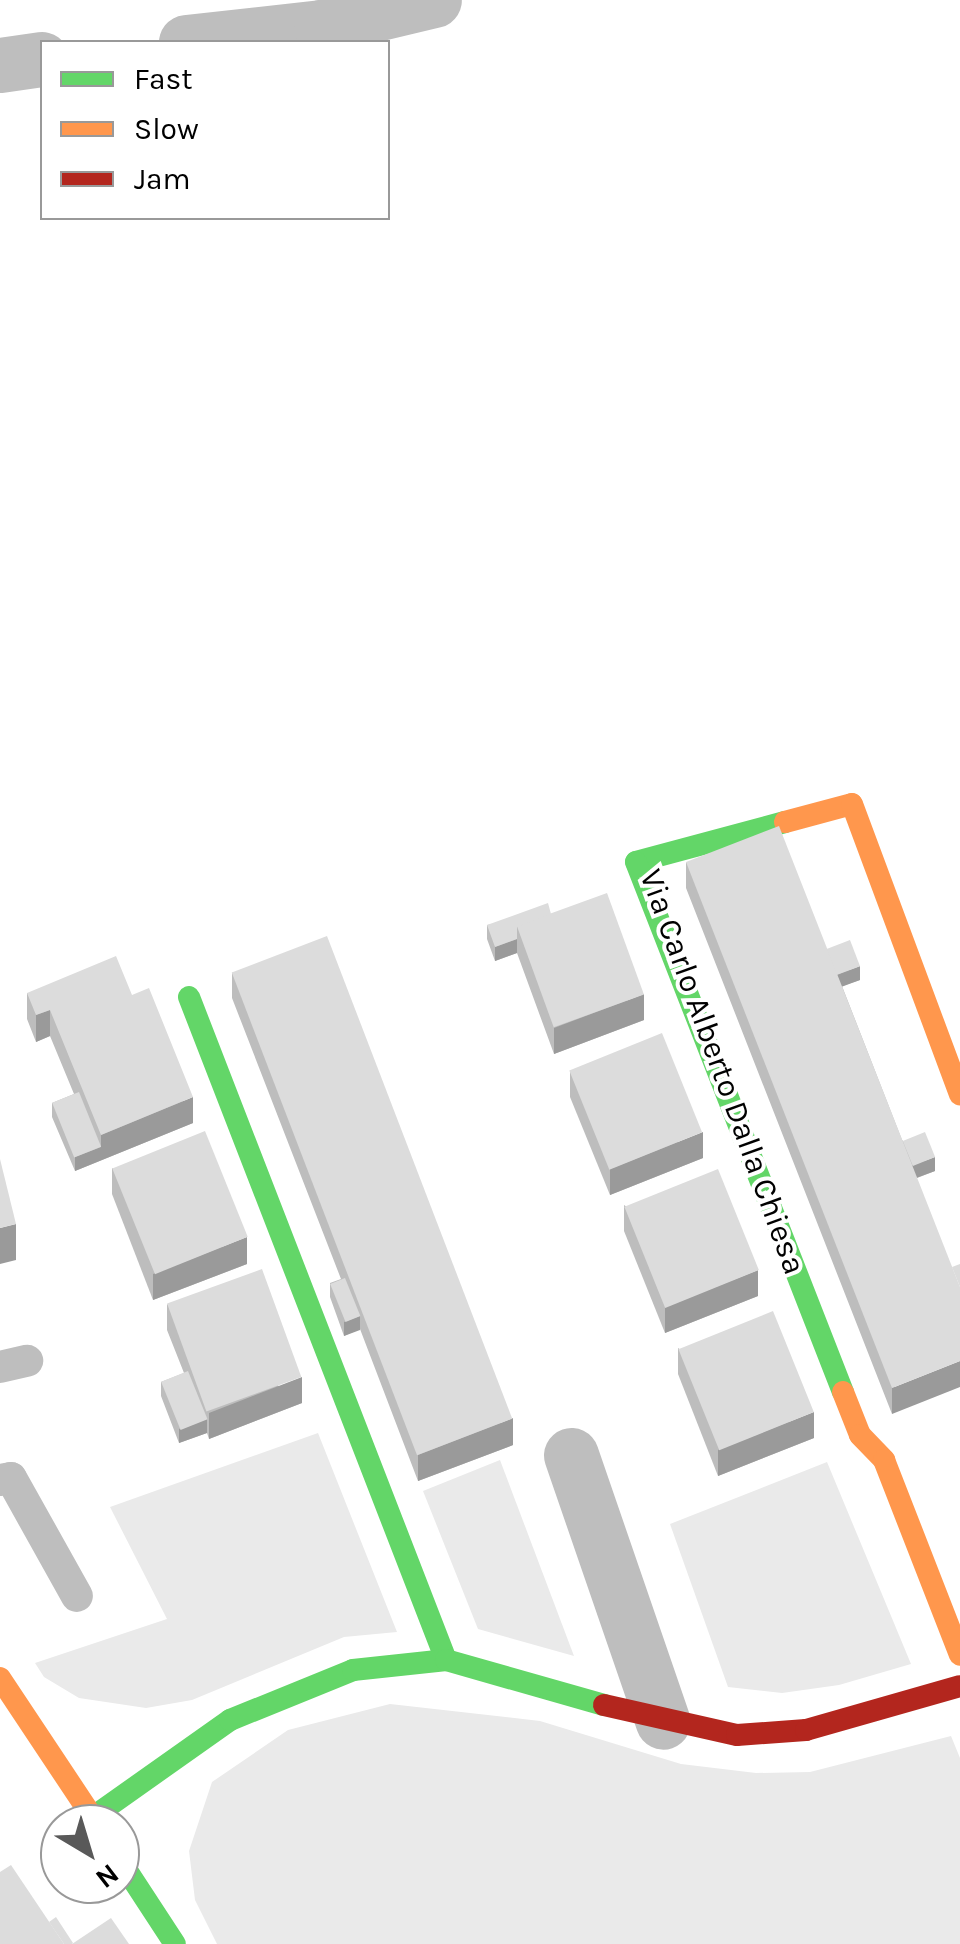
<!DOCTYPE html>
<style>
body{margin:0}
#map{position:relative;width:960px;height:1944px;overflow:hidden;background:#fff;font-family:Karla,sans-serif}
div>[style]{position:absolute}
.green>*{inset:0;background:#eaeaea}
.lane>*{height:32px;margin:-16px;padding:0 16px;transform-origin:16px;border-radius:16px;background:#bebebe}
.street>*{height:55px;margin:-27.5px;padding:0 27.5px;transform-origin:27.5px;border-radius:27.5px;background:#bebebe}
.fast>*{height:22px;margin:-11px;padding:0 11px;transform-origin:11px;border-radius:11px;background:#63d668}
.slow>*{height:22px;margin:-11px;padding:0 11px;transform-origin:11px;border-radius:11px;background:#ff974d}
.jam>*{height:22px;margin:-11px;padding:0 11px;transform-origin:11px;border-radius:11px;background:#b3261e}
.wall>*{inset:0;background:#bdbdbd}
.shaded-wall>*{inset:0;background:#9a9a9a}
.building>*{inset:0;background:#dcdcdc;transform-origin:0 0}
span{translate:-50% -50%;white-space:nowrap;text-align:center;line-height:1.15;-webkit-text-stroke:8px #fff;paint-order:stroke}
.street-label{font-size:32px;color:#000}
.legend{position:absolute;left:40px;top:40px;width:350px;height:180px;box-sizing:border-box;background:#fff;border:2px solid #999;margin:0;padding:12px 18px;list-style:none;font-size:30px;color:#000}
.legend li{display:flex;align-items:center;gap:20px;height:50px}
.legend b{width:50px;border:2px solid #999}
.north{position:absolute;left:40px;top:1804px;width:100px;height:100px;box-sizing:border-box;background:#fff;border:2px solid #999;border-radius:50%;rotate:142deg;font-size:28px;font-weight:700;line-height:40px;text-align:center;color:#000}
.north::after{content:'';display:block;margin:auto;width:35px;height:45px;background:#595959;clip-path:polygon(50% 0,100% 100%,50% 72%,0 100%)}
</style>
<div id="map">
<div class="green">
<i style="clip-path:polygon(318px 1433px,397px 1632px,344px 1637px,192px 1700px,146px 1708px,79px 1698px,44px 1677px,35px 1663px,167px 1619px,110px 1507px)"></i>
<i style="clip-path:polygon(500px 1460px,574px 1656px,478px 1629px,423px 1491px)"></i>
<i style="clip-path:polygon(827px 1462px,911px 1664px,839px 1685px,782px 1693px,728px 1687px,670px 1524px)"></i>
<i style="clip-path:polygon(390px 1704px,540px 1721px,681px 1764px,756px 1773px,810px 1772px,951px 1736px,960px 1758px,960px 1944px,217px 1944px,195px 1900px,189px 1851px,212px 1782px,288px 1730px)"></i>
</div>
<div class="lane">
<i style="left:0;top:1367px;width:28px;rotate:-13deg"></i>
<i style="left:0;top:1480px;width:11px;rotate:-10deg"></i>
<i style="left:11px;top:1478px;width:135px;rotate:60.8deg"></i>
</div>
<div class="street">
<i style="left:186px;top:42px;width:136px;rotate:-6.3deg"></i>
<i style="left:321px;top:27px;width:116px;rotate:-13.4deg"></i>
<i style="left:0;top:65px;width:42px;rotate:-8.1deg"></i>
<i style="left:571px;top:1455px;width:282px;rotate:71deg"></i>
</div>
<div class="fast">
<i style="left:785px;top:822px;width:154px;rotate:165deg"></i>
<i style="left:636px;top:862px;width:569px;rotate:68.67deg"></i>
<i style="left:189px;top:997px;width:711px;rotate:68.81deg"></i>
<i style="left:93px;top:1817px;width:168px;rotate:-35.3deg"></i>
<i style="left:230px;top:1720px;width:133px;rotate:-22.1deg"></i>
<i style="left:353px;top:1670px;width:94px;rotate:-6.1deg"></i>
<i style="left:446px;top:1660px;width:164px;rotate:15.9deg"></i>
<i style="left:120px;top:1860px;width:100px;rotate:56.8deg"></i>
</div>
<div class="slow">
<i style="left:785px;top:822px;width:69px;rotate:-15deg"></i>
<i style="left:852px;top:804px;width:310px;rotate:69.6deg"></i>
<i style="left:843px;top:1392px;width:46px;rotate:68.4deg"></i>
<i style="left:860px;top:1435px;width:35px;rotate:46deg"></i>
<i style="left:884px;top:1460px;width:209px;rotate:68.7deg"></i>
<i style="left:0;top:1678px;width:175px;rotate:56.4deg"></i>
</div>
<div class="jam">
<i style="left:604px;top:1705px;width:136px;rotate:12.7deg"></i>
<i style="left:737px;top:1735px;width:69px;rotate:-4.1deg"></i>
<i style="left:806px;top:1730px;width:160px;rotate:-15.9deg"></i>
</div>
<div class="wall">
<i style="clip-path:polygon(686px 862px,827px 949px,860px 980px,842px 986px,902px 1140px,935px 1171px,917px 1178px,892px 1414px,686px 888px)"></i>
<i style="clip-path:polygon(551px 914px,644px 1020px,554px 1054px,517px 953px,495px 961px,487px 939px,487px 925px)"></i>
<i style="clip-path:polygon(232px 972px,513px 1445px,418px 1481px,360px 1329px,344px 1336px,330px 1297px,330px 1283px,341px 1279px,232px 998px)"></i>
<i style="clip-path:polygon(27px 993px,132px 995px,193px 1123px,75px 1171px,52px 1117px,52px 1103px,74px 1094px,50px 1036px,36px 1042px,27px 1019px)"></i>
<i style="clip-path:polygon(570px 1071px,703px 1158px,610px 1195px,570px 1097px)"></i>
<i style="clip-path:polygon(112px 1168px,247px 1264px,153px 1300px,112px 1194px)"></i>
<i style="clip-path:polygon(624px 1205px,758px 1296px,665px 1333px,624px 1231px)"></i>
<i style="clip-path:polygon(167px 1304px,302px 1403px,209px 1439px,207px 1433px,179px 1443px,161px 1396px,161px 1382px,184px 1373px,167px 1330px)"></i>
<i style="clip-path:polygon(678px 1348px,814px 1438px,718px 1476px,678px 1374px)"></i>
</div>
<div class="shaded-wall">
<i style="clip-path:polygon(517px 939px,517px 953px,495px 961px,495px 947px)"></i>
<i style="clip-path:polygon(860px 966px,860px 980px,833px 990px,833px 976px)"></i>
<i style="clip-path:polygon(644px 994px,644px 1020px,554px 1054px,554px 1028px)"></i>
<i style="clip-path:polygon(50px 1010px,50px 1036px,36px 1042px,36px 1015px)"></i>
<i style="clip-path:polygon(193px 1097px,193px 1123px,75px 1171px,75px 1157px,101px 1147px,101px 1135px)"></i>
<i style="clip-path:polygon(703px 1132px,703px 1158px,610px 1195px,610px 1169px)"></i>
<i style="clip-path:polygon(935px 1157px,935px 1171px,908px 1181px,908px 1167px)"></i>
<i style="clip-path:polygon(16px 1224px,16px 1260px,0 1264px,0 1228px)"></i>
<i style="clip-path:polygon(247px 1237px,247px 1264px,153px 1300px,153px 1274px)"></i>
<i style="clip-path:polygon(758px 1270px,758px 1296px,665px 1333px,665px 1307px)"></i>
<i style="clip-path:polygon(360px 1316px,360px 1330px,344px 1336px,344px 1322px)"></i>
<i style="clip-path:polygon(960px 1361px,960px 1387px,892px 1414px,892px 1388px)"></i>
<i style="clip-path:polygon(302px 1377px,302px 1403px,209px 1439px,209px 1413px)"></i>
<i style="clip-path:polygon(814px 1412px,814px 1438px,718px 1476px,718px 1450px)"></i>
<i style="clip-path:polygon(513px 1418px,513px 1445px,418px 1481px,418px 1455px)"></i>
<i style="clip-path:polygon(207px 1419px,207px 1433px,179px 1443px,179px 1429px)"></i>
</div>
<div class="building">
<i style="clip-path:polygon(779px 826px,960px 1287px,960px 1361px,892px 1388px,686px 862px)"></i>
<i style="left:607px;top:893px;width:108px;height:96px;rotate:70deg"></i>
<i style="clip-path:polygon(548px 903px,551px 914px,517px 927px,517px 939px,495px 947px,487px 925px)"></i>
<i style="left:327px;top:936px;width:517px;height:102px;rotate:69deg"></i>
<i style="left:850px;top:940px;width:28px;height:25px;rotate:69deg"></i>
<i style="clip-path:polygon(116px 956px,132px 995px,149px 988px,193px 1097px,101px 1135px,50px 1010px,36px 1015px,27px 993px)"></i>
<i style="left:662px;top:1033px;width:107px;height:100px;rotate:68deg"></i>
<i style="left:79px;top:1092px;width:59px;height:29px;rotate:68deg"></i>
<i style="left:205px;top:1131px;width:114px;height:100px;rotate:68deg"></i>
<i style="left:925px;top:1132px;width:27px;height:24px;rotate:68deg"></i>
<i style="clip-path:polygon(0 1159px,16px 1224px,0 1228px)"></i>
<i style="left:718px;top:1169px;width:109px;height:101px;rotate:68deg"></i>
<i style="clip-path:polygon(960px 1264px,960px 1287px,952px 1267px)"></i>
<i style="left:262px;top:1269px;width:115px;height:101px;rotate:70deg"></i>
<i style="left:345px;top:1278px;width:41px;height:16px;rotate:68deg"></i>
<i style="left:773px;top:1311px;width:109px;height:102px;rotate:68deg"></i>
<i style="left:188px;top:1371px;width:52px;height:29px;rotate:68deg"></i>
<i style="clip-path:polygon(11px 1865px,64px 1944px,0 1944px,0 1872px)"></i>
<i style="clip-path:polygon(56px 1917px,73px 1943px,72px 1944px,64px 1944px,49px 1922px)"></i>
<i style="clip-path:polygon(111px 1918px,129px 1944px,72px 1944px)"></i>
</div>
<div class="street-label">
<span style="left:722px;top:1072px;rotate:70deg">Via Carlo Alberto Dalla Chiesa</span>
</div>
<ul class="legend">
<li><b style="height:12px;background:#63d668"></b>Fast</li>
<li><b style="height:12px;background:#ff974d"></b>Slow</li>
<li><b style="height:12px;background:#b3261e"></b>Jam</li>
</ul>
<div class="north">N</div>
</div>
